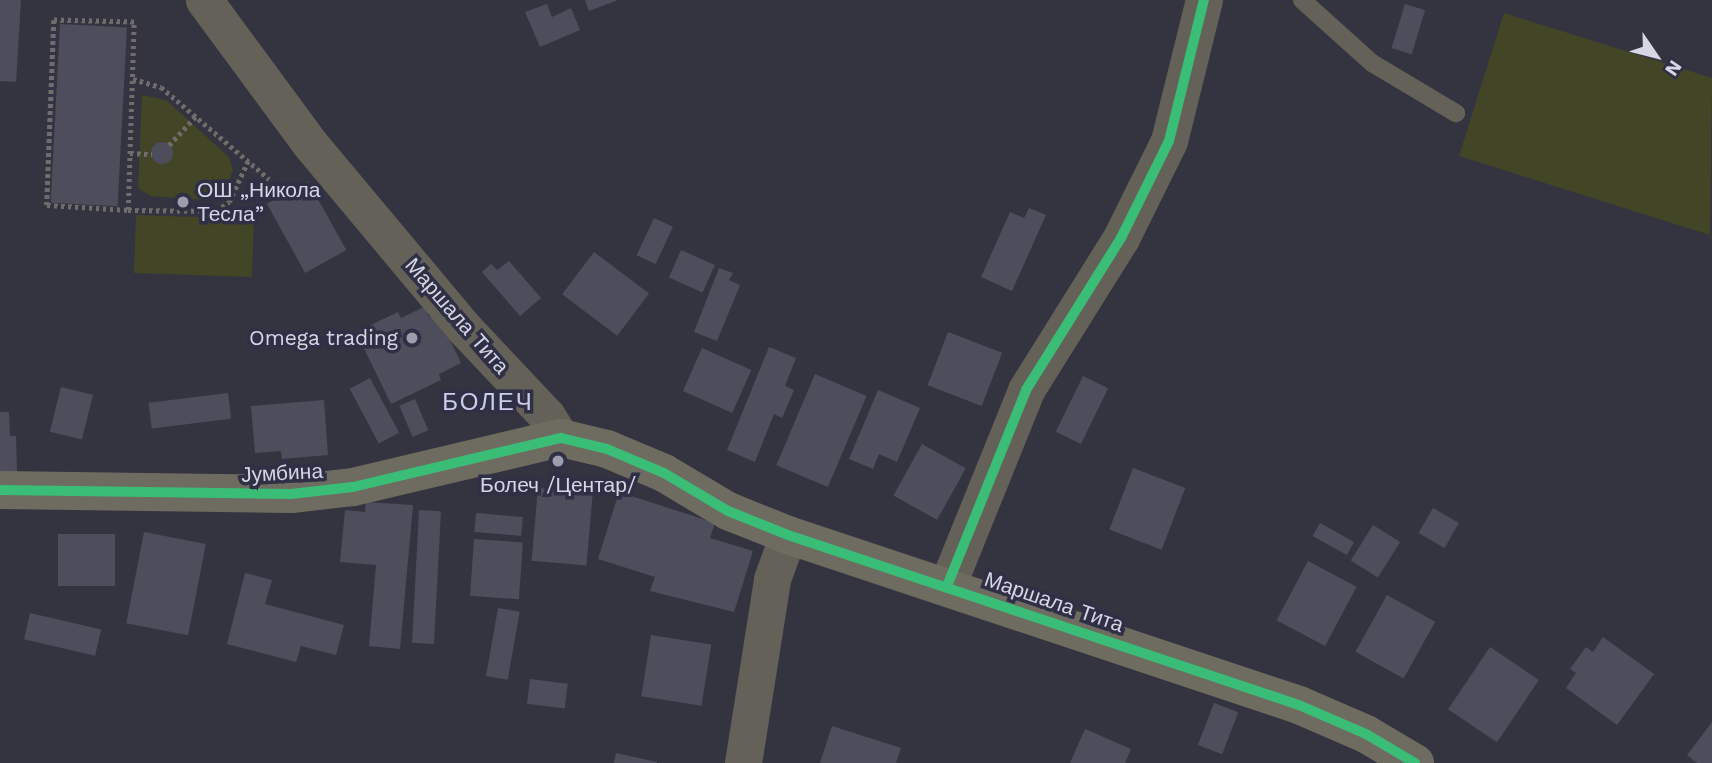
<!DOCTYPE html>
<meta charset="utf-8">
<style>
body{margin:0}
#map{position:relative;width:1712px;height:763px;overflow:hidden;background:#343441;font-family:"Work Sans",sans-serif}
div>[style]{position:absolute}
.green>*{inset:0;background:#434527;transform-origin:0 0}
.building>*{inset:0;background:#4e4d5b;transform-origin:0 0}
.round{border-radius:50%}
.path>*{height:4.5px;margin-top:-2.25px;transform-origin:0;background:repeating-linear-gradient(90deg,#6e6d6b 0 3.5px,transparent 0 7px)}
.lane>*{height:18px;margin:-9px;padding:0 9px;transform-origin:9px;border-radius:9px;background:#646258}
.street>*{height:37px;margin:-18.5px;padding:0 18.5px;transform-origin:18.5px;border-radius:18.5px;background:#646258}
.secondary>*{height:38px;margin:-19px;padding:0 19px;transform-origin:19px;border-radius:19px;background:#6e6c60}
.cycleway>*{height:10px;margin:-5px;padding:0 5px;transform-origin:5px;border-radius:5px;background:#3abd76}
.dots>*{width:19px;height:19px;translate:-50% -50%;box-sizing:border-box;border:4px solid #2f2f46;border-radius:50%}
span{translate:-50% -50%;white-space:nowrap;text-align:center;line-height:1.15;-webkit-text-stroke:7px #2f2f46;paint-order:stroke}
.poi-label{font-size:21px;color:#d6d6e5}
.left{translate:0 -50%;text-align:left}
.right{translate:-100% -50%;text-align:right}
.street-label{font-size:21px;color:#d6d6e5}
.quarter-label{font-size:24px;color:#cccdeb;letter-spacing:2px}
.north{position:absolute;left:1621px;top:21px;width:70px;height:70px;-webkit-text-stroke:5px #2f2f46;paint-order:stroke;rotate:125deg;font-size:19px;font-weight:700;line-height:28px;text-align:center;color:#d6d6e5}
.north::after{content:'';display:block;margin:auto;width:24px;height:32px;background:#d6d6e5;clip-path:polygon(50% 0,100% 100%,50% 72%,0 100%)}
</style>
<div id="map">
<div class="green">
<i style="clip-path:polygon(1504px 13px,1712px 78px,1710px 235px,1459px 156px)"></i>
<i style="clip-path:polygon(142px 95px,166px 100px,229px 157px,233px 170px,225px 190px,204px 200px,150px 196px,138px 188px)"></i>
<i style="left:136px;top:215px;width:118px;height:58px;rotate:2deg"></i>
</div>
<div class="building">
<i style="clip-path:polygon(0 0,21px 0,16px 82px,0 81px)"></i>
<i style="clip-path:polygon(585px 0,618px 0,589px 11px)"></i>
<i style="clip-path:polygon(547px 4px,552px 17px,571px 8px,580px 30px,540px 47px,525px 12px)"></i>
<i style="left:1405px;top:4px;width:21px;height:46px;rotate:17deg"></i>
<i style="left:60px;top:24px;width:67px;height:179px;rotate:3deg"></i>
<i class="round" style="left:151px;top:142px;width:22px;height:22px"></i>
<i style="left:308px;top:181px;width:79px;height:47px;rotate:61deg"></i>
<i style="clip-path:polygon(1029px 208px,1046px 215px,1012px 291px,981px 277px,1010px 212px,1024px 218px)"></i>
<i style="left:654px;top:218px;width:21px;height:41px;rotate:25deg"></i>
<i style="left:681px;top:250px;width:37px;height:30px;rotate:24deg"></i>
<i style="left:594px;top:252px;width:69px;height:53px;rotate:37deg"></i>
<i style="clip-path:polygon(509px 261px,541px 298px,520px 316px,482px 272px,491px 264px,497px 270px)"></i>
<i style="clip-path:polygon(719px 268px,733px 273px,729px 280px,740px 285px,717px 341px,694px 332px)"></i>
<i style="clip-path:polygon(424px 307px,429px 317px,437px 313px,461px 363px,439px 374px,441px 380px,391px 404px,356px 332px,398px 312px,401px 318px)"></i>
<i style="left:948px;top:332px;width:58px;height:57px;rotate:21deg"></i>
<i style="clip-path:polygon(769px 347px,796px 358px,785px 386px,794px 390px,782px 418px,774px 414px,755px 462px,727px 450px)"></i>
<i style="left:702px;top:348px;width:54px;height:47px;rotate:24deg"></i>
<i style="left:815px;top:374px;width:56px;height:99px;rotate:23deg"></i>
<i style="left:1083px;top:376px;width:28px;height:62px;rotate:26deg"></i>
<i style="left:370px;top:378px;width:62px;height:23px;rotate:62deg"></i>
<i style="left:61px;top:387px;width:33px;height:46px;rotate:14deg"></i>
<i style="clip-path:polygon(878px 390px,920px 408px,897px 462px,879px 454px,873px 469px,849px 459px)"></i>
<i style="left:228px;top:393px;width:26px;height:80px;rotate:83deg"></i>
<i style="left:415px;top:399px;width:34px;height:17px;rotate:67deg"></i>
<i style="clip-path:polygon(324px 400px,328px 455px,282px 459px,281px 451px,255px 453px,251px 406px)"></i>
<i style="clip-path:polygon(0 412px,9px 412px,10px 436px,16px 436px,17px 472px,0 472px)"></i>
<i style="left:922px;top:444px;width:50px;height:59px;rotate:29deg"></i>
<i style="left:1133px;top:468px;width:56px;height:66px;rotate:21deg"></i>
<i style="left:538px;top:488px;width:55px;height:73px;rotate:5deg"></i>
<i style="clip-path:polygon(619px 492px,715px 523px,710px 538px,753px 551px,734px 612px,650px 591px,655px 577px,598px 559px)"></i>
<i style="clip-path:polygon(366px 502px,413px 505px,400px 649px,369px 646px,376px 565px,340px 562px,345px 510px,365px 512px)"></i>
<i style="left:1433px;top:508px;width:30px;height:29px;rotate:30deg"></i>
<i style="left:419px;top:510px;width:22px;height:133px;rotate:3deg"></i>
<i style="left:476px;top:513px;width:47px;height:19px;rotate:5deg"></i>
<i style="left:1320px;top:523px;width:39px;height:15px;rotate:29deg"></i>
<i style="left:1373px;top:525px;width:32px;height:42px;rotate:32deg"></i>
<i style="left:144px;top:532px;width:63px;height:93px;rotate:11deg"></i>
<i style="left:58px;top:534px;width:57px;height:52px"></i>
<i style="left:474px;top:539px;width:49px;height:57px;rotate:4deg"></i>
<i style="left:1308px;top:561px;width:55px;height:67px;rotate:28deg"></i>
<i style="clip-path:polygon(245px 573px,272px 580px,265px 604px,344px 625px,336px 655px,301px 646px,296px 662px,227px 644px)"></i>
<i style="left:1387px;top:595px;width:55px;height:65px;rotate:29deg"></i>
<i style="left:498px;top:608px;width:22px;height:69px;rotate:10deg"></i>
<i style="left:30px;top:613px;width:73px;height:27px;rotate:13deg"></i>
<i style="left:651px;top:635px;width:61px;height:62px;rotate:9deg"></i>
<i style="clip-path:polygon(1603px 637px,1654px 674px,1617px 725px,1566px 688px,1576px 673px,1570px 669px,1586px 647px,1593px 652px)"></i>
<i style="left:1490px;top:647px;width:59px;height:75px;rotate:34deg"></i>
<i style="left:530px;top:679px;width:38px;height:25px;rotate:7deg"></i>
<i style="left:1214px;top:703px;width:26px;height:45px;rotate:21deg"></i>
<i style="clip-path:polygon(1712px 722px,1712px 763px,1697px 763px,1687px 755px)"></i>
<i style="clip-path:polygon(832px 726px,901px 748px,896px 763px,820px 763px)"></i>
<i style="clip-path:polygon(1085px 729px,1131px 749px,1125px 763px,1070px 763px)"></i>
<i style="clip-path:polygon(616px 753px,657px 762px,657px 763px,614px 763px)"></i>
</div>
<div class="path">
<i style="left:133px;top:79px;width:29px;rotate:16deg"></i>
<i style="left:161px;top:87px;width:142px;rotate:40.4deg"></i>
<i style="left:169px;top:145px;width:40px;rotate:-47deg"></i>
<i style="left:130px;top:153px;width:22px;rotate:3deg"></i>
<i style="left:128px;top:210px;width:188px;rotate:-88.2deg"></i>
<i style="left:134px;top:22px;width:80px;rotate:-178.6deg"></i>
<i style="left:54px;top:20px;width:185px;rotate:92.2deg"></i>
<i style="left:47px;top:205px;width:81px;rotate:3.5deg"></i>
<i style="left:128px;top:210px;width:88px;rotate:0.7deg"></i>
<i style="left:216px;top:211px;width:16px;rotate:-35deg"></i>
<i style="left:229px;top:202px;width:45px;rotate:-65.1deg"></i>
</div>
<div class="lane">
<i style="left:1302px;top:0;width:94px;rotate:42deg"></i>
<i style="left:1372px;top:63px;width:98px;rotate:30.8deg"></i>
</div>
<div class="street">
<i style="left:204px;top:0;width:180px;rotate:53.6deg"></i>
<i style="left:311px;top:145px;width:237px;rotate:50.1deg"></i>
<i style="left:463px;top:327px;width:122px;rotate:46.7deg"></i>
<i style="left:547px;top:416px;width:26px;rotate:58deg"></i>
<i style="left:947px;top:586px;width:211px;rotate:-68deg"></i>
<i style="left:1026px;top:390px;width:179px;rotate:-58deg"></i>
<i style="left:1121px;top:238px;width:108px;rotate:-63.7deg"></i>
<i style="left:1169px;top:141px;width:145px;rotate:-76.1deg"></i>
<i style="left:743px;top:763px;width:186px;rotate:-81deg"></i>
<i style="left:772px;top:579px;width:47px;rotate:-70deg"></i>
</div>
<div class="secondary">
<i style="left:0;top:490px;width:291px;rotate:0.8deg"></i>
<i style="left:291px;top:494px;width:62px;rotate:-6.4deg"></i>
<i style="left:353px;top:487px;width:214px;rotate:-13.3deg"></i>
<i style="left:561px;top:438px;width:47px;rotate:13.4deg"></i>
<i style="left:607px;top:449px;width:62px;rotate:22.8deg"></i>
<i style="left:664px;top:473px;width:74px;rotate:30.7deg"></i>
<i style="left:728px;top:511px;width:65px;rotate:21.8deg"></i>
<i style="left:788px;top:535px;width:539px;rotate:18.4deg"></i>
<i style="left:1299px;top:705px;width:73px;rotate:23.4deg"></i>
<i style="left:1366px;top:734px;width:57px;rotate:30.6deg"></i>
</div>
<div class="cycleway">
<i style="left:0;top:490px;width:291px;rotate:0.8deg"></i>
<i style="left:291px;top:494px;width:62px;rotate:-6.4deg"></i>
<i style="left:353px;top:487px;width:214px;rotate:-13.3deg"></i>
<i style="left:561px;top:438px;width:47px;rotate:13.4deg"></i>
<i style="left:607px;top:449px;width:62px;rotate:22.8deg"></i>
<i style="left:664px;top:473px;width:74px;rotate:30.7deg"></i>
<i style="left:728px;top:511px;width:65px;rotate:21.8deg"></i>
<i style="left:788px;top:535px;width:539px;rotate:18.4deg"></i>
<i style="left:1299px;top:705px;width:73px;rotate:23.4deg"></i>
<i style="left:1366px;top:734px;width:57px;rotate:30.6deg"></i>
<i style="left:947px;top:586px;width:211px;rotate:-68deg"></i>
<i style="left:1026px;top:390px;width:179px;rotate:-58deg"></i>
<i style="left:1121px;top:238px;width:108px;rotate:-63.7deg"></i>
<i style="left:1169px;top:141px;width:145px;rotate:-76.1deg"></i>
</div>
<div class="dots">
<i style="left:183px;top:202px;background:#9d9dac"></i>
<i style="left:412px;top:338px;background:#9d9dac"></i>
<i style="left:558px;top:461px;background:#9d9dac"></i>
</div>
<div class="poi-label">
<span class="left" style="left:197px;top:202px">ОШ „Никола<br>Тесла”</span>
<span class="right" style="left:398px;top:338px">Omega trading</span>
<span style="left:558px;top:485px">Болеч /Центар/</span>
</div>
<div class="street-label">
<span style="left:457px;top:316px;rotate:49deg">Маршала Тита</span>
<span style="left:282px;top:473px;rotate:-3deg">Јумбина</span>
<span style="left:1054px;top:602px;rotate:19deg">Маршала Тита</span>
</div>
<div class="quarter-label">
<span style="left:488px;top:403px">БОЛЕЧ</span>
</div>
<div class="north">N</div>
</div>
